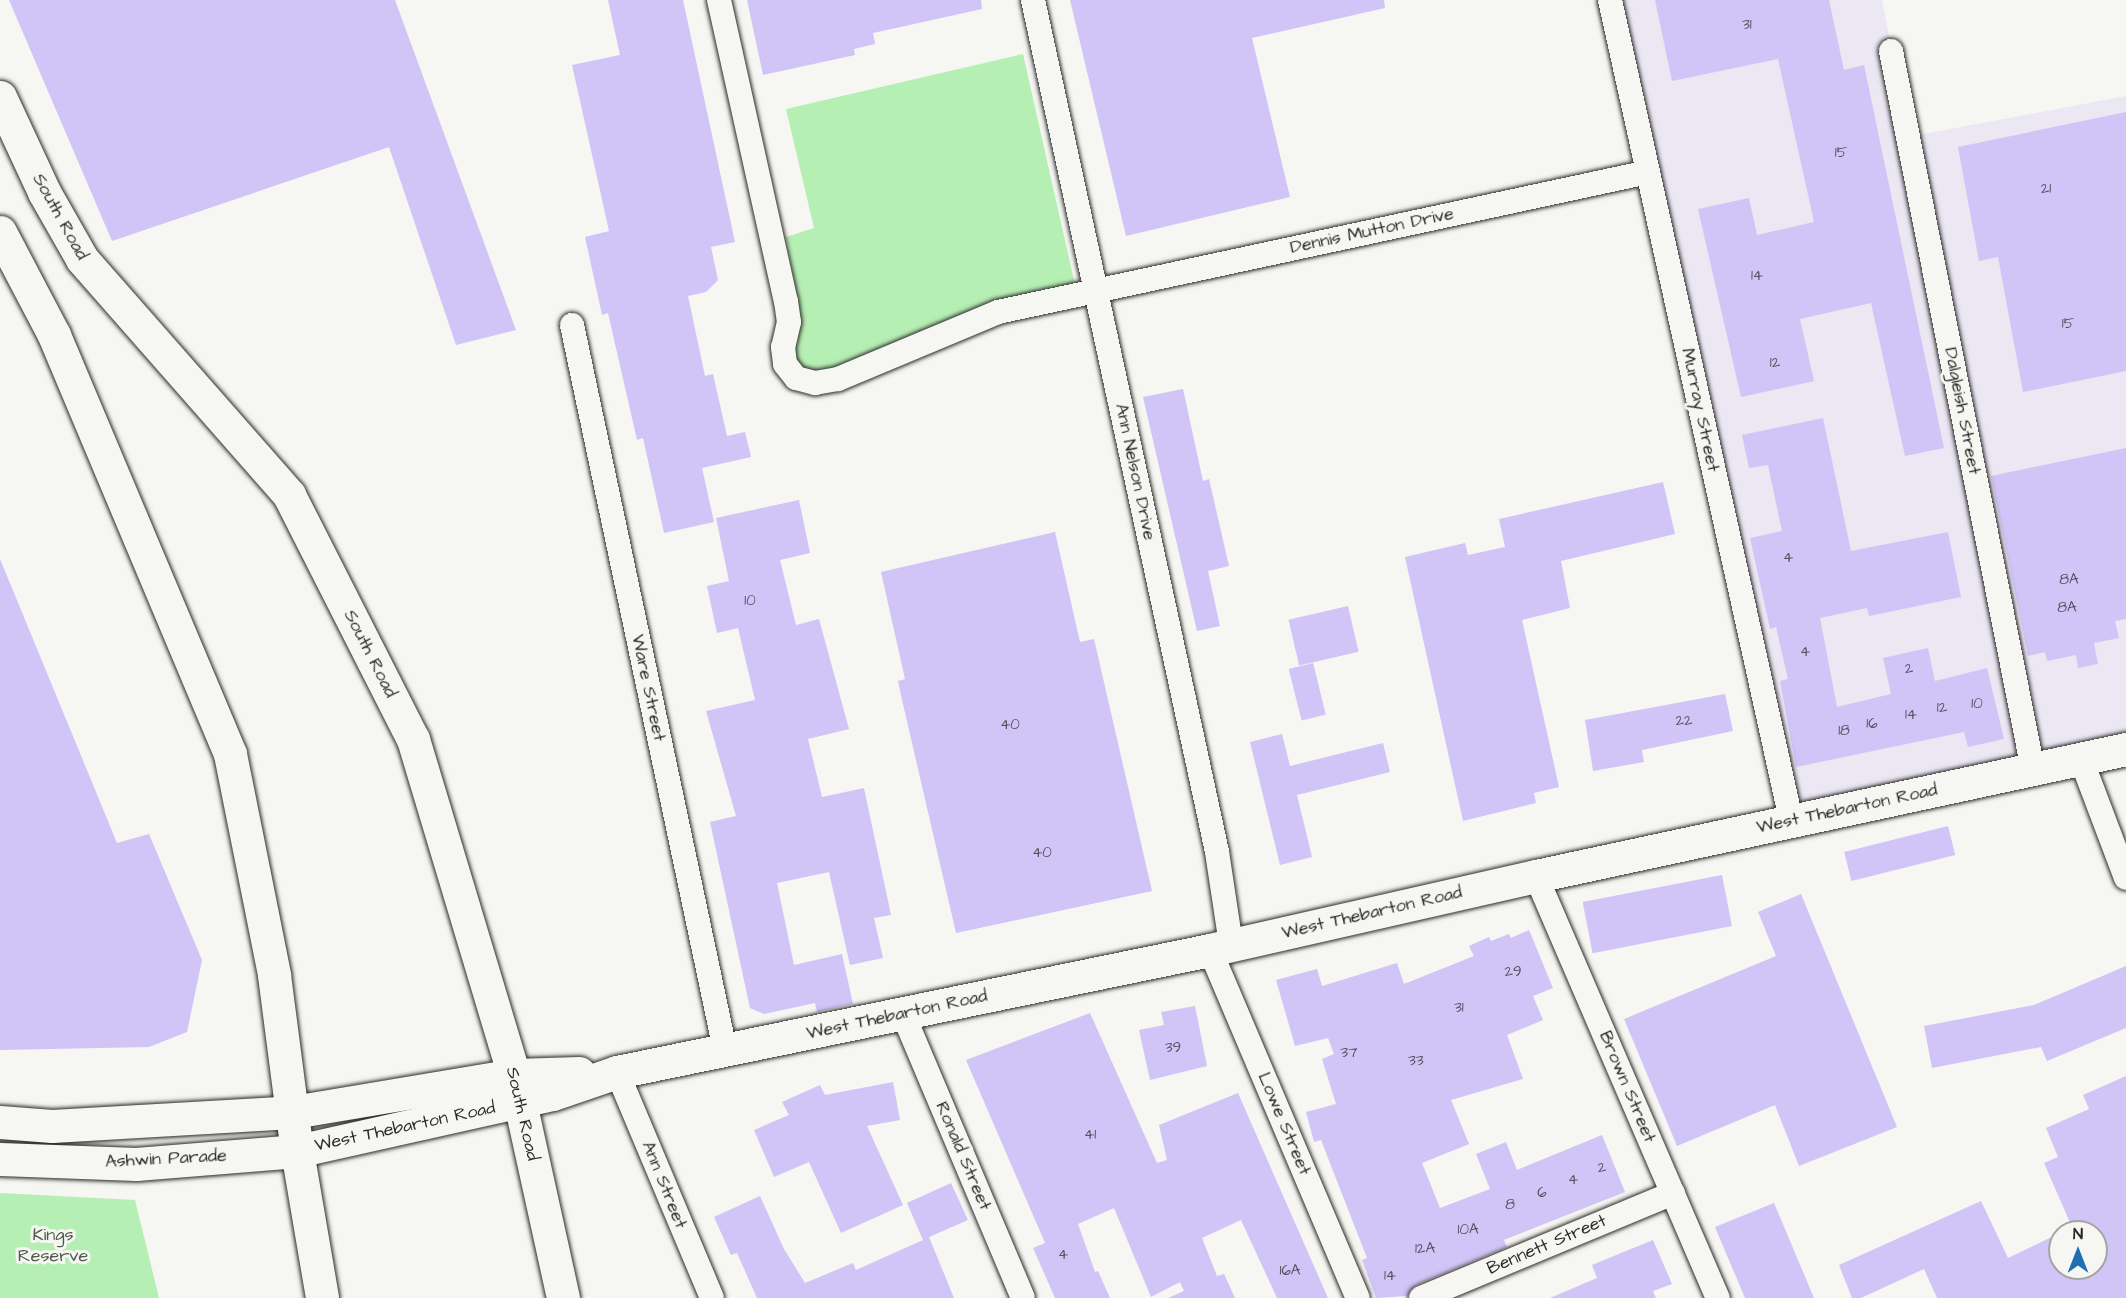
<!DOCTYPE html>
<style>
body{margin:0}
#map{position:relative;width:2126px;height:1298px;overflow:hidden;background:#f6f6f2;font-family:"Architects Daughter",sans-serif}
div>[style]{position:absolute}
.built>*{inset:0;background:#ebe7f3}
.green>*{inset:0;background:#b6efb3}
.building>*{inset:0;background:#d1c4f6;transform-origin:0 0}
.roads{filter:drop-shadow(0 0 2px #2b2b2b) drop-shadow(0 0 2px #2b2b2b)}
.street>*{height:24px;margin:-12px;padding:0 12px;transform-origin:12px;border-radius:12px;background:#f6f6f2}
.secondary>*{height:33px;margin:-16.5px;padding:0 16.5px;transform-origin:16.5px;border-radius:16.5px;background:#f6f6f2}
.highway>*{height:33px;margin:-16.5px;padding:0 16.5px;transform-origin:16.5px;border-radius:16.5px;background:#f6f6f2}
span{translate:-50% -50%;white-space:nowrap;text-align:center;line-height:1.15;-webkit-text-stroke:6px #f6f6f2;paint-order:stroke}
.number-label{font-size:15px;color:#54515e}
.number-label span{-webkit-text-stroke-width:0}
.street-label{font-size:18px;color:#2b2b2b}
.park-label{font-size:18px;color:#4e5c4d}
.north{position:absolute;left:2048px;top:1220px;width:60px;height:60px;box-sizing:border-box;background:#f6f6f2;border:2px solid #a5a5a2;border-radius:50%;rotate:0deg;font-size:16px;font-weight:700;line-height:24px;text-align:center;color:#2b2b2b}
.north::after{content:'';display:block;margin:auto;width:21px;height:27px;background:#1f6fb2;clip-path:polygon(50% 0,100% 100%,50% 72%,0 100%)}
</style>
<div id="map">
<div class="built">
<i style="clip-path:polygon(1610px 0,1882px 0,1908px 137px,2126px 96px,2126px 749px,1791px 820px)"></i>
</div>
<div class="green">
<i style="clip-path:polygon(1023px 54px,1075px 285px,849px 366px,816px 374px,796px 365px,794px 341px,801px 319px,786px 237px,814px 228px,786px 109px)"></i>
<i style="clip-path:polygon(0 1193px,135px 1200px,159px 1298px,0 1298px)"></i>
</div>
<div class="building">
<i style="clip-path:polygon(9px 0,395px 0,516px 330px,456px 345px,389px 147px,112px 241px)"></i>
<i style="clip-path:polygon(608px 0,683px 0,735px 242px,711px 247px,718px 280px,706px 292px,688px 296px,705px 376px,713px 374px,727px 436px,745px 432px,751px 457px,702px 468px,714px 522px,664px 533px,643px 438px,637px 440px,608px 313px,602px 315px,585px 237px,609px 231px,572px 65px,620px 55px)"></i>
<i style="clip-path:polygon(747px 0,981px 0,982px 9px,873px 33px,875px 44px,854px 49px,855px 55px,763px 75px)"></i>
<i style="clip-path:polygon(1070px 0,1384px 0,1385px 8px,1252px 38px,1290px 197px,1126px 236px)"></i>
<i style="clip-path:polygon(1655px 0,1829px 0,1844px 70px,1864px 65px,1944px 448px,1905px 456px,1871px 303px,1800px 319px,1814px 381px,1741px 397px,1698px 209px,1749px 198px,1757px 235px,1814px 222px,1778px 59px,1672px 81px)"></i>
<i style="clip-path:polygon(2126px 112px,2126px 371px,2023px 392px,1998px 257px,1979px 261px,1958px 147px)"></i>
<i style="clip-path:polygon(1183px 389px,1203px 481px,1209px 479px,1229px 566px,1208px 571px,1220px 626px,1197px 631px,1143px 397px)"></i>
<i style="clip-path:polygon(1823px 418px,1851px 551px,1948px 532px,1961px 597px,1869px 616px,1867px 608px,1820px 618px,1837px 707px,1891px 694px,1883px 658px,1928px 648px,1935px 681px,1987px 668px,2004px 739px,1968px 747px,1964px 732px,1796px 767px,1780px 681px,1788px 679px,1776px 627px,1770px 629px,1750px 538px,1782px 531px,1768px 465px,1749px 468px,1742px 435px)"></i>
<i style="clip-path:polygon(2126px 448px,2126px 619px,2115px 621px,2119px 638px,2094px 643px,2098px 664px,2078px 668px,2076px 655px,2047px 661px,2045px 652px,2028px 656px,1991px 476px)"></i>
<i style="clip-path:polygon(1663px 482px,1675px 534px,1561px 561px,1570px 608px,1522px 620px,1559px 787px,1534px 793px,1536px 803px,1463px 821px,1405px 557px,1465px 543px,1468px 555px,1505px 547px,1499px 519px)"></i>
<i style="clip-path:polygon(799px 500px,810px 553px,780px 560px,796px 625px,819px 619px,849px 729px,808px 739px,822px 797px,864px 788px,891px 915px,874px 918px,883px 958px,850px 965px,829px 872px,777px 883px,794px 965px,842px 954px,853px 1004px,817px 1012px,815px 1003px,764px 1014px,750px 1008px,710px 822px,736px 816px,706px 711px,755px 700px,738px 628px,717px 633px,707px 586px,729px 581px,716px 518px)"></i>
<i style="clip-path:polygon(1055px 532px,1080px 642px,1094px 639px,1152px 891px,956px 933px,900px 691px,898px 681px,905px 679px,881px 572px)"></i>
<i style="clip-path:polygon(0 559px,117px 843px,149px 834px,202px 960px,187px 1032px,149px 1047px,0 1050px)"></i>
<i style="left:1348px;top:606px;width:47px;height:61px;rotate:77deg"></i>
<i style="left:1313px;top:663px;width:53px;height:25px;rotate:76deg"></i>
<i style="clip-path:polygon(1725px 694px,1733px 731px,1642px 750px,1644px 762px,1593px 771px,1585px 720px)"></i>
<i style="clip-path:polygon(1282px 734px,1290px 766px,1383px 743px,1390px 772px,1297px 795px,1312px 857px,1280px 865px,1250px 742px)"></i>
<i style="left:1948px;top:826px;width:30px;height:107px;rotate:76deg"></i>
<i style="left:1722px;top:875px;width:52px;height:142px;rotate:79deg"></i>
<i style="clip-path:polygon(1801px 894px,1897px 1127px,1799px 1166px,1775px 1105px,1677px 1146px,1624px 1019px,1776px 956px,1758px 912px)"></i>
<i style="clip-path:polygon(1529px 930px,1553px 988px,1533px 996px,1543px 1020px,1507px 1035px,1523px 1079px,1451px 1100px,1469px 1144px,1422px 1163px,1440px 1208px,1490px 1189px,1476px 1154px,1506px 1142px,1517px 1170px,1602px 1135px,1625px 1192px,1504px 1240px,1507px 1247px,1416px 1285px,1407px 1296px,1376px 1298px,1362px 1260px,1367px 1258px,1321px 1140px,1314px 1142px,1306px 1112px,1336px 1104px,1322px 1059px,1334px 1054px,1328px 1038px,1295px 1046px,1276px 980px,1317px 969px,1322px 986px,1397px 963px,1404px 984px,1474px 956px,1469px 946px,1489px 937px,1491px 941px,1509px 934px,1511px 938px)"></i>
<i style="clip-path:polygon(2126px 966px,2126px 1028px,2047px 1061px,2041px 1047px,1932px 1068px,1924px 1026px,2034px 1005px)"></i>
<i style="clip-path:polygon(1195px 1006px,1207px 1066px,1150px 1080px,1139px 1030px,1164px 1025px,1161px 1012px)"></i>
<i style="clip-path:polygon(1090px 1013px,1157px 1163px,1167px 1160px,1159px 1125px,1238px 1093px,1328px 1298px,1277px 1298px,1241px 1220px,1202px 1238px,1217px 1276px,1224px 1274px,1235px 1298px,1168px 1298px,1184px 1291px,1180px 1282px,1151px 1297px,1114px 1208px,1078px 1224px,1095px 1272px,1098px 1271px,1110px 1298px,1055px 1298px,1033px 1248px,1045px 1243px,966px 1060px)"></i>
<i style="clip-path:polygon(2126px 1076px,2126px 1298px,1937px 1298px,1924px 1269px,1861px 1298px,1852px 1298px,1839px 1265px,1981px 1201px,2008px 1258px,2060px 1233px,2060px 1268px,2096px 1268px,2096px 1232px,2062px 1232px,2072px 1227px,2044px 1163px,2058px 1157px,2046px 1128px,2089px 1109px,2083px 1095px)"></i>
<i style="clip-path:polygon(893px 1082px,900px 1120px,867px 1126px,903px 1205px,841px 1233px,809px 1162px,774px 1177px,754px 1130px,789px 1115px,782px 1102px,820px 1085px,825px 1095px)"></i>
<i style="clip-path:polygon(951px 1183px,968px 1220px,929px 1237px,954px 1298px,757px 1298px,737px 1253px,731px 1255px,714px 1217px,760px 1196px,784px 1249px,805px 1283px,853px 1263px,856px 1270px,923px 1240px,907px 1203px)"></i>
<i style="clip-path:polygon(1774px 1203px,1814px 1298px,1745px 1298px,1715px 1227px)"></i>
<i style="clip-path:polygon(1653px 1240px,1672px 1284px,1653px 1291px,1656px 1298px,1550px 1298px,1597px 1278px,1592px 1265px)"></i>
</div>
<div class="roads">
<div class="street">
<i style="left:719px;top:0;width:308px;rotate:77.5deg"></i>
<i style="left:786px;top:301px;width:21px;rotate:82deg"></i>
<i style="left:789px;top:322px;width:26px;rotate:103deg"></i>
<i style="left:783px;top:347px;width:17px;rotate:83deg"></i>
<i style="left:785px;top:364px;width:18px;rotate:52deg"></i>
<i style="left:796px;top:378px;width:20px;rotate:15deg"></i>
<i style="left:815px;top:383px;width:23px;rotate:-10deg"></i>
<i style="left:838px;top:379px;width:173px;rotate:-22.7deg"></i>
<i style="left:998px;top:312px;width:665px;rotate:-12.15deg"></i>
<i style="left:1033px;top:0;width:872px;rotate:77.81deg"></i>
<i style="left:1217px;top:852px;width:94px;rotate:81.4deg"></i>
<i style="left:1610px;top:0;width:840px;rotate:77.55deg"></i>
<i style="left:1891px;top:51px;width:733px;rotate:78.83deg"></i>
<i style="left:572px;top:325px;width:741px;rotate:78.08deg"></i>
<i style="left:2081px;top:759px;width:127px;rotate:69.3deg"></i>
<i style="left:1536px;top:876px;width:460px;rotate:66.7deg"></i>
<i style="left:1210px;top:950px;width:378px;rotate:67deg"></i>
<i style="left:903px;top:1014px;width:308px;rotate:67.1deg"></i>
<i style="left:617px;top:1072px;width:245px;rotate:67.2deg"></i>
<i style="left:1421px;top:1298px;width:273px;rotate:-22.6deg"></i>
</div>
<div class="secondary">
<i style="left:0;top:1122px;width:52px;rotate:4.4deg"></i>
<i style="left:52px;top:1126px;width:241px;rotate:-3.3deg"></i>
<i style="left:293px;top:1112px;width:224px;rotate:-9.5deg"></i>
<i style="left:514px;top:1075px;width:65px;rotate:-1.8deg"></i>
<i style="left:0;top:1159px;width:136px;rotate:2.1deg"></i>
<i style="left:136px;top:1164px;width:162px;rotate:-4.6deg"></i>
<i style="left:297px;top:1151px;width:262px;rotate:-12.6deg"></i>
<i style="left:553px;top:1094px;width:68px;rotate:-19deg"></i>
<i style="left:617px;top:1072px;width:605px;rotate:-11.63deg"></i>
<i style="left:1210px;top:950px;width:334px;rotate:-12.8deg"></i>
<i style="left:1536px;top:876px;width:604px;rotate:-12.15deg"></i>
</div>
<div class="highway">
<i style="left:0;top:97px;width:105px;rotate:65.1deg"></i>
<i style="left:44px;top:192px;width:77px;rotate:60.4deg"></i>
<i style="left:82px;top:259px;width:314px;rotate:48.7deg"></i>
<i style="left:289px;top:495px;width:274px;rotate:63.1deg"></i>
<i style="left:413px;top:739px;width:351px;rotate:73.3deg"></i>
<i style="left:514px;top:1075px;width:228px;rotate:77.6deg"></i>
<i style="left:0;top:232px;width:116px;rotate:62.3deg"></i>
<i style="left:54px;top:335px;width:454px;rotate:67.2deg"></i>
<i style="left:230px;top:754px;width:225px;rotate:78.7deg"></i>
<i style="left:274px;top:975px;width:177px;rotate:82.6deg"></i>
<i style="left:297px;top:1151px;width:149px;rotate:80.3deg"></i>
</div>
</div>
<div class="number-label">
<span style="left:1747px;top:25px">31</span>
<span style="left:1841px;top:153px">15</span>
<span style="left:2046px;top:189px">21</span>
<span style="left:1757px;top:276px">14</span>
<span style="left:2068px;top:324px">15</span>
<span style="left:1775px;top:363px">12</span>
<span style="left:1788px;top:558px">4</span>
<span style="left:2069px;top:580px">8A</span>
<span style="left:750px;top:601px">10</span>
<span style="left:2067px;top:608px">8A</span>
<span style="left:1805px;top:652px">4</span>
<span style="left:1909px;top:669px">2</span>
<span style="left:1977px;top:704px">10</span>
<span style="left:1942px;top:708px">12</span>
<span style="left:1911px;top:715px">14</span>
<span style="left:1684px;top:721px">22</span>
<span style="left:1872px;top:724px">16</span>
<span style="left:1010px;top:725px">40</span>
<span style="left:1844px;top:731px">18</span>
<span style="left:1042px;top:853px">40</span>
<span style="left:1513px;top:972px">29</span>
<span style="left:1459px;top:1008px">31</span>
<span style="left:1173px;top:1048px">39</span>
<span style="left:1349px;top:1053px">37</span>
<span style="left:1416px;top:1061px">33</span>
<span style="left:1090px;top:1135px">41</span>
<span style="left:1602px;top:1168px">2</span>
<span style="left:1573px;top:1180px">4</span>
<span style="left:1542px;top:1193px">6</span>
<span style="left:1510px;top:1205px">8</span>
<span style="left:1468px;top:1230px">10A</span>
<span style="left:1425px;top:1249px">12A</span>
<span style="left:1063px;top:1255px">4</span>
<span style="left:1290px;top:1271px">16A</span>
<span style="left:1390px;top:1276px">14</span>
</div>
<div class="street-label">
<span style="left:60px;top:217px;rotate:61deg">South Road</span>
<span style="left:1372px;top:231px;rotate:-12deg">Dennis Mutton Drive</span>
<span style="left:1700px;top:410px;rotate:78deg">Murray Street</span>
<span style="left:1962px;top:411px;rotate:79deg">Dalgleish Street</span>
<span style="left:1135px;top:472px;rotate:78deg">Ann Nelson Drive</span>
<span style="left:370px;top:654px;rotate:63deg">South Road</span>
<span style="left:648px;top:688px;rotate:78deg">Ware Street</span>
<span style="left:1847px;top:809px;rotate:-12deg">West Thebarton Road</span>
<span style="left:1372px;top:913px;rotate:-13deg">West Thebarton Road</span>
<span style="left:897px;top:1015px;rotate:-12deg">West Thebarton Road</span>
<span style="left:1627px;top:1087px;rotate:67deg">Brown Street</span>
<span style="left:522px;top:1114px;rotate:77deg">South Road</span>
<span style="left:1284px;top:1124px;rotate:67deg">Lowe Street</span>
<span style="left:405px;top:1127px;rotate:-12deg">West Thebarton Road</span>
<span style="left:963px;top:1156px;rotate:67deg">Ronald Street</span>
<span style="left:166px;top:1159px;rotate:-3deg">Ashwin Parade</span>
<span style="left:664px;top:1185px;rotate:68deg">Ann Street</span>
<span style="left:1547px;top:1245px;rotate:-23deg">Bennett Street</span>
</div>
<div class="park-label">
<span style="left:53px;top:1246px">Kings<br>Reserve</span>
</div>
<div class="north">N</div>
</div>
